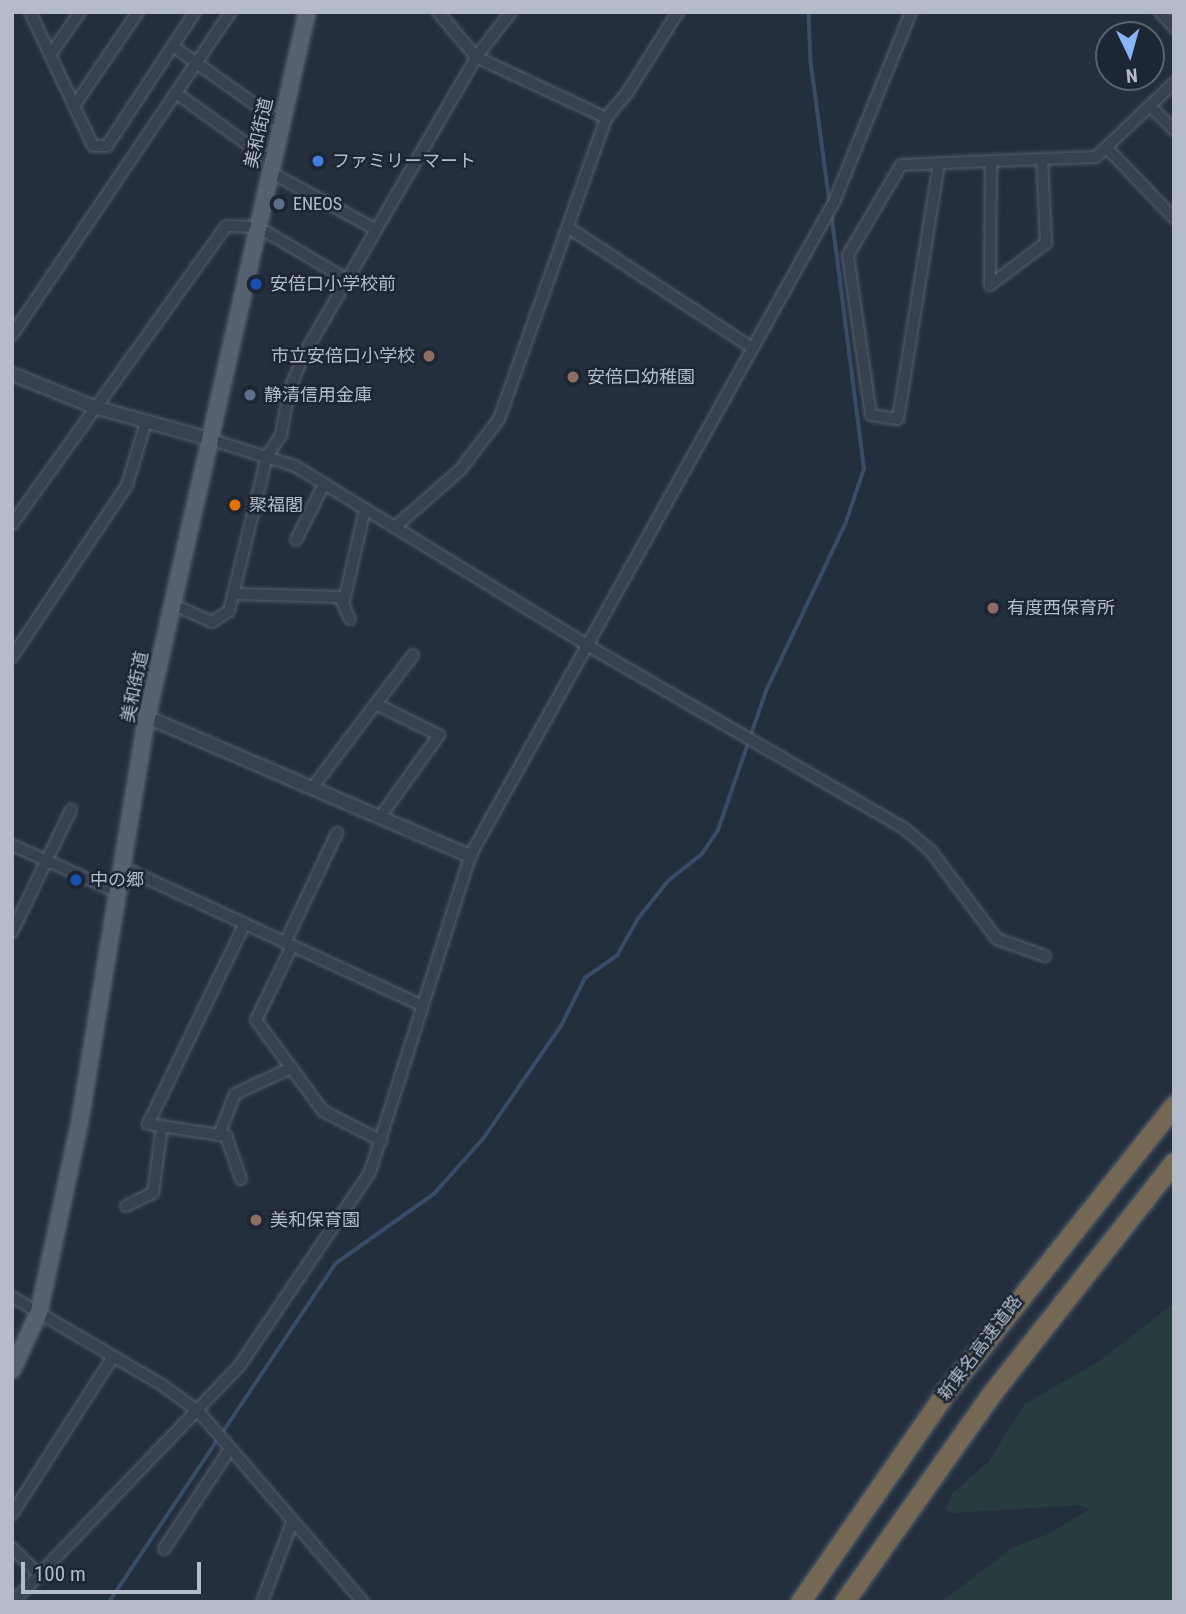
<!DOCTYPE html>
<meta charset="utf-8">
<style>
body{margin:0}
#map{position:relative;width:1186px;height:1614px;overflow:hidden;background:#242f3e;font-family:"Roboto Condensed","Noto Sans JP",sans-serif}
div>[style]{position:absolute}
.green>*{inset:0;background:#263c3f}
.stream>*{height:3.5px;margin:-1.75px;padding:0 1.75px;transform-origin:1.75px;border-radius:1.75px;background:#394c67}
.roads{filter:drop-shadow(0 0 2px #565f6c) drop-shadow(0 0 2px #565f6c)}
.minor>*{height:10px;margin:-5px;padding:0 5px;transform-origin:5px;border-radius:5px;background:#38414e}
.tertiary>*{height:12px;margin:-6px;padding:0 6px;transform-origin:6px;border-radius:6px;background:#38414e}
.primary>*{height:16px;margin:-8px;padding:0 8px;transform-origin:8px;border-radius:8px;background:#56606e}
.motorway>*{height:19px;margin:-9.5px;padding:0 9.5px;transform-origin:9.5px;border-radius:9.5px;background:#746855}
.dots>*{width:19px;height:19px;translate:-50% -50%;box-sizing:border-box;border:4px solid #1d2633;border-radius:50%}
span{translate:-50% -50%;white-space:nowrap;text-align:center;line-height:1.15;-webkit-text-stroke:5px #1d2633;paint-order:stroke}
.street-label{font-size:18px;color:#b4bcc9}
.poi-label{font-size:18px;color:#b4bcc9}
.left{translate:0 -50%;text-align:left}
.right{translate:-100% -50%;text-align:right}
.frame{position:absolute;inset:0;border:14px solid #b4bcc9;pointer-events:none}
.north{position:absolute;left:1095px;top:21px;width:70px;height:70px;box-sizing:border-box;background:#1d2633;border:2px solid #59626f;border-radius:50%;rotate:175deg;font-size:19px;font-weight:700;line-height:28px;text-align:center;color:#b4bcc9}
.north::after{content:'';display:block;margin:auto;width:24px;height:32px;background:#8ab4f8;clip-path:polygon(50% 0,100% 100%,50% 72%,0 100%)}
.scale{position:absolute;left:21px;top:1562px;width:180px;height:32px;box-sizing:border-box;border:4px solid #b4bcc9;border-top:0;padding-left:9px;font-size:21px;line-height:24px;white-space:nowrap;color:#b4bcc9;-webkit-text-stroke:5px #1d2633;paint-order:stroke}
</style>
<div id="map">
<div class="green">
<i style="clip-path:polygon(1174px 1303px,1174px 1602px,941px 1602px,1014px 1547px,1051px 1533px,1089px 1509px,1080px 1505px,952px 1513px,945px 1509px,953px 1493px,989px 1461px,1025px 1404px,1101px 1360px)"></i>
</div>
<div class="stream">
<i style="left:809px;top:12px;width:50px;rotate:87.7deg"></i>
<i style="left:811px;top:62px;width:141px;rotate:82.3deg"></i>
<i style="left:109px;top:1602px;width:407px;rotate:-56.2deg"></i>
<i style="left:335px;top:1264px;width:121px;rotate:-35.3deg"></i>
<i style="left:434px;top:1194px;width:74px;rotate:-48.3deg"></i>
<i style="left:483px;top:1139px;width:137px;rotate:-55.4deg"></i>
<i style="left:561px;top:1026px;width:54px;rotate:-63.4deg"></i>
<i style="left:585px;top:978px;width:39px;rotate:-35deg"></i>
<i style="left:617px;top:956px;width:41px;rotate:-60.9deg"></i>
<i style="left:637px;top:920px;width:50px;rotate:-51.5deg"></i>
<i style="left:668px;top:881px;width:43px;rotate:-38.5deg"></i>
<i style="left:702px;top:854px;width:29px;rotate:-56deg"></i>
<i style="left:718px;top:830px;width:147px;rotate:-70.9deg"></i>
<i style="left:766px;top:691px;width:184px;rotate:-64.6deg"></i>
<i style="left:845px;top:525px;width:59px;rotate:-71.3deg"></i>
<i style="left:864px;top:469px;width:258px;rotate:-97.3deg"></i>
</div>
<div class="roads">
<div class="minor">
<i style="left:30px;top:12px;width:148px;rotate:64.8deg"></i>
<i style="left:93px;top:146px;width:14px"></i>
<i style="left:107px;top:146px;width:160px;rotate:-56.7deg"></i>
<i style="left:438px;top:12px;width:59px;rotate:49.8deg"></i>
<i style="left:476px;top:57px;width:144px;rotate:25.1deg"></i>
<i style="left:1160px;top:12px;width:21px;rotate:47deg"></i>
<i style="left:174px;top:47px;width:131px;rotate:35.4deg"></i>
<i style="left:50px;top:55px;width:52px;rotate:-55.1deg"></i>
<i style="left:176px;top:93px;width:118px;rotate:35.7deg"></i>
<i style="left:74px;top:106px;width:114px;rotate:-55.8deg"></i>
<i style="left:1150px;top:106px;width:34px;rotate:45deg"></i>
<i style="left:1107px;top:148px;width:97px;rotate:46.3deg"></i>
<i style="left:991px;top:161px;width:124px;rotate:90.5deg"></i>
<i style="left:990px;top:285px;width:70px;rotate:-36.9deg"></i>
<i style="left:1046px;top:243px;width:84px;rotate:-92.7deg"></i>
<i style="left:939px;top:163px;width:259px;rotate:99.1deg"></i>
<i style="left:898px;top:419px;width:27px;rotate:-172deg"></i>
<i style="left:871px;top:415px;width:162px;rotate:-98.2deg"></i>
<i style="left:848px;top:255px;width:104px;rotate:-59.5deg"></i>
<i style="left:901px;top:165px;width:90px;rotate:-2.5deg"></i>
<i style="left:991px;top:161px;width:105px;rotate:-2.2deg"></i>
<i style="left:1096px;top:157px;width:108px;rotate:-43.5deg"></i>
<i style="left:270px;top:172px;width:119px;rotate:28.5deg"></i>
<i style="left:569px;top:228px;width:217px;rotate:33.2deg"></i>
<i style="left:12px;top:335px;width:390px;rotate:-55.9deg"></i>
<i style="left:209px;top:439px;width:90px;rotate:17.4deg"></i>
<i style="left:295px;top:466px;width:340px;rotate:31.5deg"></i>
<i style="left:585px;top:644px;width:370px;rotate:30deg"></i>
<i style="left:905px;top:829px;width:33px;rotate:40deg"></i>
<i style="left:930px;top:850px;width:111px;rotate:53deg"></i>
<i style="left:997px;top:939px;width:51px;rotate:19.5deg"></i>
<i style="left:12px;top:524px;width:367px;rotate:-54.3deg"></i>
<i style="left:226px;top:226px;width:32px;rotate:2deg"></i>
<i style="left:258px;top:227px;width:102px;rotate:30.6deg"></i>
<i style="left:395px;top:527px;width:86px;rotate:-41.2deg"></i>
<i style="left:460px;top:470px;width:64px;rotate:-52.6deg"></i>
<i style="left:499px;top:419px;width:319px;rotate:-70.4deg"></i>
<i style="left:606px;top:118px;width:33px;rotate:-50deg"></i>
<i style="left:627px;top:93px;width:96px;rotate:-57.8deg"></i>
<i style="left:296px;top:540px;width:63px;rotate:-63.4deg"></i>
<i style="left:235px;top:594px;width:105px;rotate:1.6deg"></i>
<i style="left:340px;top:597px;width:24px;rotate:66deg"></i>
<i style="left:344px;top:601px;width:94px;rotate:-77.1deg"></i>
<i style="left:172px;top:604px;width:44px;rotate:24.2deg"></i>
<i style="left:212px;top:622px;width:20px;rotate:-33deg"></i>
<i style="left:229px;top:611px;width:160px;rotate:-76.2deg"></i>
<i style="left:267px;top:456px;width:25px;rotate:-56deg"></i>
<i style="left:281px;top:435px;width:45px;rotate:-79.7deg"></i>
<i style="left:289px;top:391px;width:38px;rotate:-68deg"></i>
<i style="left:303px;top:356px;width:345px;rotate:-59.9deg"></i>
<i style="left:476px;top:57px;width:57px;rotate:-52.1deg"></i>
<i style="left:12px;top:657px;width:207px;rotate:-56.2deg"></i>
<i style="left:127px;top:485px;width:66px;rotate:-73.2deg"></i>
<i style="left:376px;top:704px;width:70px;rotate:26.2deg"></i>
<i style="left:439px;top:735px;width:101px;rotate:125.7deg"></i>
<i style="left:312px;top:788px;width:167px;rotate:-52.8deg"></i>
<i style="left:12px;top:845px;width:115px;rotate:24.1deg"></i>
<i style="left:122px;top:867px;width:328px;rotate:24.8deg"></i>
<i style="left:12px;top:932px;width:136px;rotate:-64.2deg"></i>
<i style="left:285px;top:943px;width:122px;rotate:-64.7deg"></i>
<i style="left:292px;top:946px;width:82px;rotate:115.9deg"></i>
<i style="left:256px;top:1020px;width:113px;rotate:53.6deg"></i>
<i style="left:323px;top:1111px;width:66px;rotate:27deg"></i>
<i style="left:219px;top:1135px;width:44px;rotate:-68.7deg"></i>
<i style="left:235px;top:1094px;width:62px;rotate:-24.9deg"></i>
<i style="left:241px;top:1179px;width:46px;rotate:-109.2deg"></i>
<i style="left:226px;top:1136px;width:79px;rotate:-171.3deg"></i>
<i style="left:148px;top:1124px;width:223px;rotate:-64.2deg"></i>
<i style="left:126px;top:1206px;width:30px;rotate:-26deg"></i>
<i style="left:153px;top:1193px;width:68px;rotate:-82.3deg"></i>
<i style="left:12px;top:1297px;width:174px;rotate:30.4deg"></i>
<i style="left:162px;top:1385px;width:46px;rotate:36.1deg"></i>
<i style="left:199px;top:1412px;width:251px;rotate:49.2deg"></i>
<i style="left:12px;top:1514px;width:185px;rotate:-57.3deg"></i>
<i style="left:12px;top:1548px;width:35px;rotate:45deg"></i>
<i style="left:164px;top:1549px;width:120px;rotate:-56.6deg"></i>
<i style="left:13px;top:1602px;width:328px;rotate:-46.2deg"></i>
<i style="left:240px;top:1365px;width:233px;rotate:-56deg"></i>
<i style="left:370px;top:1172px;width:331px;rotate:-72.4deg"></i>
<i style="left:470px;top:856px;width:748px;rotate:-60.9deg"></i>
<i style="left:834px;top:202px;width:205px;rotate:-67.9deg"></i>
<i style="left:262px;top:1602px;width:85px;rotate:-69.4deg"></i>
</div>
<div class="tertiary">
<i style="left:12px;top:374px;width:88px;rotate:21.9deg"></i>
<i style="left:94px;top:407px;width:119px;rotate:15.5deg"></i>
<i style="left:147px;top:717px;width:352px;rotate:23.3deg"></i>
</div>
<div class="primary">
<i style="left:12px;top:1370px;width:64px;rotate:-65deg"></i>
<i style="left:39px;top:1312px;width:196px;rotate:-77.9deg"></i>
<i style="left:80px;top:1120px;width:409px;rotate:-80.6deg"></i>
<i style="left:147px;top:717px;width:723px;rotate:-77.21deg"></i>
</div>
<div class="motorway">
<i style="left:800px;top:1602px;width:256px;rotate:-55.2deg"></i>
<i style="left:946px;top:1392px;width:367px;rotate:-51.5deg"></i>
<i style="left:844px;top:1602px;width:251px;rotate:-54.7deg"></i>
<i style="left:989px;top:1397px;width:299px;rotate:-51.8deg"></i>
</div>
</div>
<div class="dots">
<i style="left:318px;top:161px;background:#3f7fe0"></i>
<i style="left:279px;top:204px;background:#5c6f8a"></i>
<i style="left:256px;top:284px;background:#1a4fb4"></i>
<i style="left:429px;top:356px;background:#8d6e63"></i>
<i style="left:573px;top:377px;background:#8d6e63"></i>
<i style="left:250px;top:395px;background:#5c6f8a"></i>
<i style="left:235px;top:505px;background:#e8710a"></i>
<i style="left:993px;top:608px;background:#8d6e63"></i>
<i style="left:76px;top:880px;background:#1a4fb4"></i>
<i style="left:256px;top:1220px;background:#8d6e63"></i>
</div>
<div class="street-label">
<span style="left:259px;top:133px;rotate:-77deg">美和街道</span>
<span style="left:135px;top:687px;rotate:-78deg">美和街道</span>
<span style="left:980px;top:1348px;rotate:-53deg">新東名高速道路</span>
</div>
<div class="poi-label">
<span class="left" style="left:332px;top:161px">ファミリーマート</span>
<span class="left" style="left:293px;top:204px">ENEOS</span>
<span class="left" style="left:270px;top:284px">安倍口小学校前</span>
<span class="right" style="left:415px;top:356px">市立安倍口小学校</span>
<span class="left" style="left:587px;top:377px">安倍口幼稚園</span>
<span class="left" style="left:264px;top:395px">静清信用金庫</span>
<span class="left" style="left:249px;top:505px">聚福閣</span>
<span class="left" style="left:1007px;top:608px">有度西保育所</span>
<span class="left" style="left:90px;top:880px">中の郷</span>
<span class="left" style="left:270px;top:1220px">美和保育園</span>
</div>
<div class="frame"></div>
<div class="north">N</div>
<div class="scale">100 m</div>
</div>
